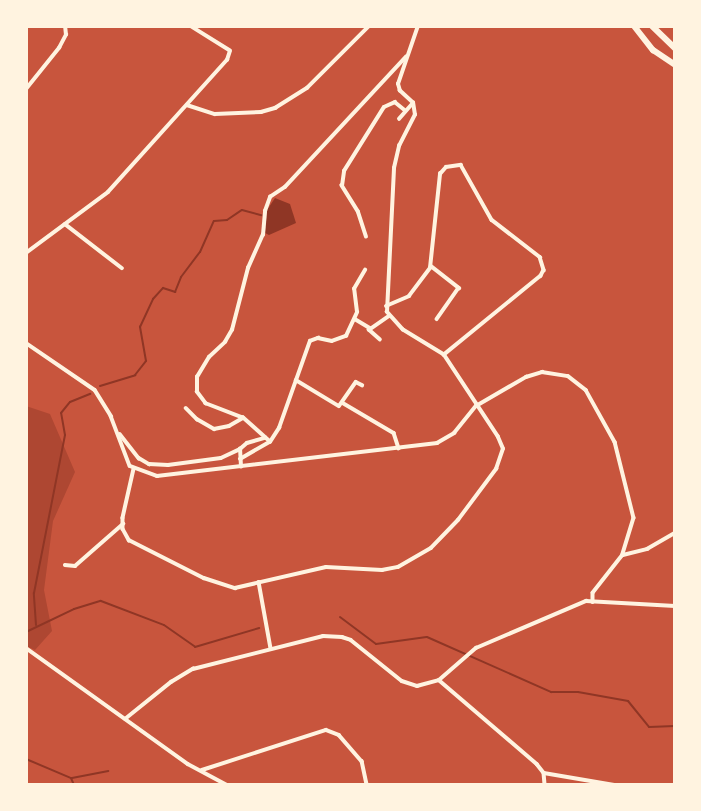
<!DOCTYPE html>
<style>
body{margin:0}
#map{position:relative;width:701px;height:811px;overflow:hidden;background:#c8553d;font-family:"Space Grotesk",sans-serif}
div>[style]{position:absolute}
.green>*{inset:0;background:#ae4732}
.water>*{inset:0;background:#8f3625}
.stream>*{height:2px;margin:-1px;padding:0 1px;transform-origin:1px;border-radius:1px;background:#8f3625}
.minor>*{height:3.5px;margin:-1.75px;padding:0 1.75px;transform-origin:1.75px;border-radius:1.75px;background:#fff3e0}
.motorway>*{height:6px;margin:-3px;padding:0 3px;transform-origin:3px;border-radius:3px;background:#fff3e0}
span{translate:-50% -50%;white-space:nowrap;text-align:center;line-height:1.15;-webkit-text-stroke:5px #fff3e0;paint-order:stroke}
.frame{position:absolute;inset:0;border:28px solid #fff3e0;pointer-events:none}
</style>
<div id="map">
<div class="green">
<i style="clip-path:polygon(26px 406px,50px 414px,75px 472px,53px 521px,44px 590px,52px 631px,35px 650px,26px 646px)"></i>
</div>
<div class="water">
<i style="clip-path:polygon(275px 198px,290px 204px,296px 223px,269px 235px,265px 233px,267px 210px)"></i>
</div>
<div class="stream">
<i style="left:100px;top:386px;width:37px;rotate:-17deg"></i>
<i style="left:135px;top:375px;width:18px;rotate:-52deg"></i>
<i style="left:146px;top:361px;width:35px;rotate:-100deg"></i>
<i style="left:140px;top:327px;width:31px;rotate:-65deg"></i>
<i style="left:153px;top:299px;width:15px;rotate:-48deg"></i>
<i style="left:163px;top:288px;width:13px;rotate:18deg"></i>
<i style="left:175px;top:292px;width:16px;rotate:-68deg"></i>
<i style="left:181px;top:277px;width:31px;rotate:-53deg"></i>
<i style="left:200px;top:252px;width:34px;rotate:-66deg"></i>
<i style="left:214px;top:221px;width:13px;rotate:-4deg"></i>
<i style="left:227px;top:220px;width:18px;rotate:-34deg"></i>
<i style="left:242px;top:210px;width:20px;rotate:15deg"></i>
<i style="left:340px;top:617px;width:45px;rotate:36.9deg"></i>
<i style="left:376px;top:644px;width:51px;rotate:-7.8deg"></i>
<i style="left:427px;top:637px;width:136px;rotate:23.9deg"></i>
<i style="left:551px;top:692px;width:27px"></i>
<i style="left:578px;top:692px;width:51px;rotate:10.2deg"></i>
<i style="left:628px;top:701px;width:33px;rotate:51deg"></i>
<i style="left:649px;top:727px;width:26px;rotate:-2deg"></i>
<i style="left:36px;top:625px;width:32px;rotate:-94deg"></i>
<i style="left:34px;top:593px;width:161px;rotate:-78.9deg"></i>
<i style="left:65px;top:435px;width:22px;rotate:-100deg"></i>
<i style="left:61px;top:413px;width:14px;rotate:-51deg"></i>
<i style="left:70px;top:402px;width:22px;rotate:-22deg"></i>
<i style="left:26px;top:632px;width:53px;rotate:-25.6deg"></i>
<i style="left:74px;top:609px;width:28px;rotate:-17deg"></i>
<i style="left:101px;top:601px;width:67px;rotate:20.9deg"></i>
<i style="left:164px;top:625px;width:38px;rotate:35deg"></i>
<i style="left:195px;top:647px;width:67px;rotate:-16.5deg"></i>
<i style="left:26px;top:759px;width:49px;rotate:22.9deg"></i>
<i style="left:71px;top:778px;width:8px;rotate:67deg"></i>
<i style="left:72px;top:778px;width:37px;rotate:-11deg"></i>
</div>
<div class="minor">
<i style="left:26px;top:89px;width:53px;rotate:-51.2deg"></i>
<i style="left:59px;top:48px;width:15px;rotate:-62deg"></i>
<i style="left:66px;top:35px;width:9px;rotate:-96deg"></i>
<i style="left:413px;top:103px;width:18px;rotate:-137deg"></i>
<i style="left:400px;top:91px;width:7px;rotate:-106deg"></i>
<i style="left:398px;top:84px;width:61px;rotate:-71deg"></i>
<i style="left:187px;top:105px;width:29px;rotate:18deg"></i>
<i style="left:215px;top:114px;width:46px;rotate:-2.5deg"></i>
<i style="left:261px;top:112px;width:15px;rotate:-16deg"></i>
<i style="left:275px;top:108px;width:38px;rotate:-32deg"></i>
<i style="left:307px;top:88px;width:88px;rotate:-45deg"></i>
<i style="left:399px;top:119px;width:21px;rotate:-49deg"></i>
<i style="left:65px;top:224px;width:72px;rotate:37.7deg"></i>
<i style="left:366px;top:237px;width:26px;rotate:-108deg"></i>
<i style="left:358px;top:212px;width:31px;rotate:-122deg"></i>
<i style="left:342px;top:186px;width:15px;rotate:-82deg"></i>
<i style="left:344px;top:171px;width:75px;rotate:-58deg"></i>
<i style="left:384px;top:107px;width:12px;rotate:-24deg"></i>
<i style="left:395px;top:102px;width:13px;rotate:39deg"></i>
<i style="left:26px;top:253px;width:102px;rotate:-36.6deg"></i>
<i style="left:108px;top:192px;width:178px;rotate:-48deg"></i>
<i style="left:227px;top:60px;width:9px;rotate:-72deg"></i>
<i style="left:230px;top:51px;width:47px;rotate:-148deg"></i>
<i style="left:431px;top:266px;width:36px;rotate:38deg"></i>
<i style="left:459px;top:288px;width:38px;rotate:125deg"></i>
<i style="left:386px;top:306px;width:25px;rotate:-23deg"></i>
<i style="left:409px;top:296px;width:35px;rotate:-53deg"></i>
<i style="left:430px;top:268px;width:95px;rotate:-83.9deg"></i>
<i style="left:440px;top:174px;width:9px;rotate:-49deg"></i>
<i style="left:446px;top:167px;width:15px;rotate:-8deg"></i>
<i style="left:461px;top:165px;width:63px;rotate:60.6deg"></i>
<i style="left:492px;top:220px;width:61px;rotate:37.6deg"></i>
<i style="left:540px;top:257px;width:14px;rotate:73deg"></i>
<i style="left:544px;top:270px;width:7px;rotate:117deg"></i>
<i style="left:541px;top:276px;width:125px;rotate:140.8deg"></i>
<i style="left:355px;top:319px;width:17px;rotate:31deg"></i>
<i style="left:380px;top:340px;width:15px;rotate:-138deg"></i>
<i style="left:369px;top:330px;width:24px;rotate:-35deg"></i>
<i style="left:26px;top:343px;width:83px;rotate:34.3deg"></i>
<i style="left:95px;top:390px;width:31px;rotate:58deg"></i>
<i style="left:111px;top:416px;width:53px;rotate:69.2deg"></i>
<i style="left:130px;top:466px;width:29px;rotate:20deg"></i>
<i style="left:157px;top:476px;width:282px;rotate:-6.7deg"></i>
<i style="left:437px;top:443px;width:20px;rotate:-30deg"></i>
<i style="left:454px;top:433px;width:35px;rotate:-51deg"></i>
<i style="left:476px;top:406px;width:58px;rotate:-30.1deg"></i>
<i style="left:526px;top:377px;width:17px;rotate:-17deg"></i>
<i style="left:542px;top:372px;width:26px;rotate:9deg"></i>
<i style="left:568px;top:376px;width:23px;rotate:38deg"></i>
<i style="left:586px;top:390px;width:60px;rotate:60.9deg"></i>
<i style="left:615px;top:442px;width:78px;rotate:76deg"></i>
<i style="left:634px;top:518px;width:39px;rotate:107deg"></i>
<i style="left:623px;top:555px;width:48px;rotate:128.3deg"></i>
<i style="left:593px;top:593px;width:9px;rotate:90deg"></i>
<i style="left:296px;top:380px;width:50px;rotate:31.2deg"></i>
<i style="left:339px;top:406px;width:29px;rotate:-55deg"></i>
<i style="left:356px;top:382px;width:7px;rotate:27deg"></i>
<i style="left:343px;top:403px;width:59px;rotate:30.5deg"></i>
<i style="left:394px;top:433px;width:16px;rotate:72deg"></i>
<i style="left:186px;top:408px;width:16px;rotate:45deg"></i>
<i style="left:197px;top:419px;width:20px;rotate:30deg"></i>
<i style="left:214px;top:429px;width:15px;rotate:-11deg"></i>
<i style="left:229px;top:426px;width:16px;rotate:-30deg"></i>
<i style="left:120px;top:434px;width:31px;rotate:52deg"></i>
<i style="left:139px;top:458px;width:12px;rotate:31deg"></i>
<i style="left:149px;top:464px;width:19px;rotate:3deg"></i>
<i style="left:168px;top:465px;width:53px;rotate:-7.5deg"></i>
<i style="left:221px;top:458px;width:21px;rotate:-25deg"></i>
<i style="left:270px;top:442px;width:36px;rotate:-138deg"></i>
<i style="left:243px;top:418px;width:40px;rotate:-159deg"></i>
<i style="left:206px;top:404px;width:15px;rotate:-127deg"></i>
<i style="left:197px;top:392px;width:15px;rotate:-90deg"></i>
<i style="left:197px;top:377px;width:23px;rotate:-59deg"></i>
<i style="left:209px;top:357px;width:22px;rotate:-43deg"></i>
<i style="left:225px;top:342px;width:14px;rotate:-60deg"></i>
<i style="left:232px;top:330px;width:64px;rotate:-75.5deg"></i>
<i style="left:248px;top:268px;width:36px;rotate:-66deg"></i>
<i style="left:263px;top:235px;width:24px;rotate:-85deg"></i>
<i style="left:265px;top:211px;width:15px;rotate:-70deg"></i>
<i style="left:270px;top:197px;width:18px;rotate:-34deg"></i>
<i style="left:285px;top:187px;width:178px;rotate:-47.1deg"></i>
<i style="left:240px;top:459px;width:34px;rotate:-30deg"></i>
<i style="left:270px;top:442px;width:17px;rotate:-57deg"></i>
<i style="left:279px;top:428px;width:92px;rotate:-70.4deg"></i>
<i style="left:310px;top:341px;width:9px;rotate:-21deg"></i>
<i style="left:318px;top:338px;width:14px;rotate:12deg"></i>
<i style="left:332px;top:341px;width:15px;rotate:-20deg"></i>
<i style="left:346px;top:336px;width:26px;rotate:-65deg"></i>
<i style="left:357px;top:312px;width:23px;rotate:-97deg"></i>
<i style="left:354px;top:289px;width:22px;rotate:-60deg"></i>
<i style="left:241px;top:467px;width:18px;rotate:-93deg"></i>
<i style="left:240px;top:449px;width:9px;rotate:-41deg"></i>
<i style="left:247px;top:443px;width:19px;rotate:-16deg"></i>
<i style="left:134px;top:469px;width:50px;rotate:102.7deg"></i>
<i style="left:123px;top:518px;width:11px;rotate:90deg"></i>
<i style="left:123px;top:529px;width:13px;rotate:61deg"></i>
<i style="left:129px;top:540px;width:84px;rotate:26.9deg"></i>
<i style="left:204px;top:578px;width:33px;rotate:18deg"></i>
<i style="left:235px;top:588px;width:93px;rotate:-13deg"></i>
<i style="left:326px;top:567px;width:56px;rotate:3.1deg"></i>
<i style="left:382px;top:570px;width:16px;rotate:-11deg"></i>
<i style="left:398px;top:567px;width:38px;rotate:-30deg"></i>
<i style="left:431px;top:548px;width:39px;rotate:-46deg"></i>
<i style="left:458px;top:520px;width:64px;rotate:-53.3deg"></i>
<i style="left:496px;top:469px;width:21px;rotate:-71deg"></i>
<i style="left:503px;top:449px;width:13px;rotate:-113deg"></i>
<i style="left:498px;top:437px;width:98px;rotate:-123.4deg"></i>
<i style="left:444px;top:355px;width:48px;rotate:-148.6deg"></i>
<i style="left:403px;top:330px;width:24px;rotate:-132deg"></i>
<i style="left:387px;top:312px;width:144px;rotate:-87.2deg"></i>
<i style="left:394px;top:168px;width:23px;rotate:-77deg"></i>
<i style="left:399px;top:146px;width:35px;rotate:-63deg"></i>
<i style="left:415px;top:115px;width:12px;rotate:-99deg"></i>
<i style="left:623px;top:555px;width:25px;rotate:-14deg"></i>
<i style="left:647px;top:549px;width:32px;rotate:-30deg"></i>
<i style="left:65px;top:565px;width:10px;rotate:6deg"></i>
<i style="left:75px;top:566px;width:64px;rotate:-41.2deg"></i>
<i style="left:259px;top:582px;width:68px;rotate:79.8deg"></i>
<i style="left:26px;top:648px;width:199px;rotate:35.6deg"></i>
<i style="left:188px;top:764px;width:44px;rotate:28.3deg"></i>
<i style="left:439px;top:680px;width:129px;rotate:40.6deg"></i>
<i style="left:537px;top:764px;width:11px;rotate:52deg"></i>
<i style="left:544px;top:773px;width:12px;rotate:85deg"></i>
<i style="left:125px;top:719px;width:59px;rotate:-38.8deg"></i>
<i style="left:171px;top:682px;width:26px;rotate:-31deg"></i>
<i style="left:193px;top:669px;width:134px;rotate:-14.2deg"></i>
<i style="left:323px;top:636px;width:19px;rotate:3deg"></i>
<i style="left:342px;top:637px;width:9px;rotate:18deg"></i>
<i style="left:351px;top:640px;width:65px;rotate:38.8deg"></i>
<i style="left:402px;top:681px;width:16px;rotate:18deg"></i>
<i style="left:417px;top:686px;width:23px;rotate:-15deg"></i>
<i style="left:439px;top:680px;width:49px;rotate:-40.9deg"></i>
<i style="left:476px;top:648px;width:120px;rotate:-23.1deg"></i>
<i style="left:586px;top:601px;width:89px;rotate:3.2deg"></i>
<i style="left:202px;top:770px;width:130px;rotate:-17.9deg"></i>
<i style="left:326px;top:730px;width:14px;rotate:21deg"></i>
<i style="left:339px;top:735px;width:35px;rotate:49deg"></i>
<i style="left:362px;top:761px;width:25px;rotate:78deg"></i>
<i style="left:544px;top:773px;width:71px;rotate:9.7deg"></i>
</div>
<div class="motorway">
<i style="left:634px;top:26px;width:31px;rotate:52deg"></i>
<i style="left:653px;top:50px;width:27px;rotate:34deg"></i>
<i style="left:652px;top:26px;width:32px;rotate:44deg"></i>
</div>
<div class="frame"></div>
</div>
